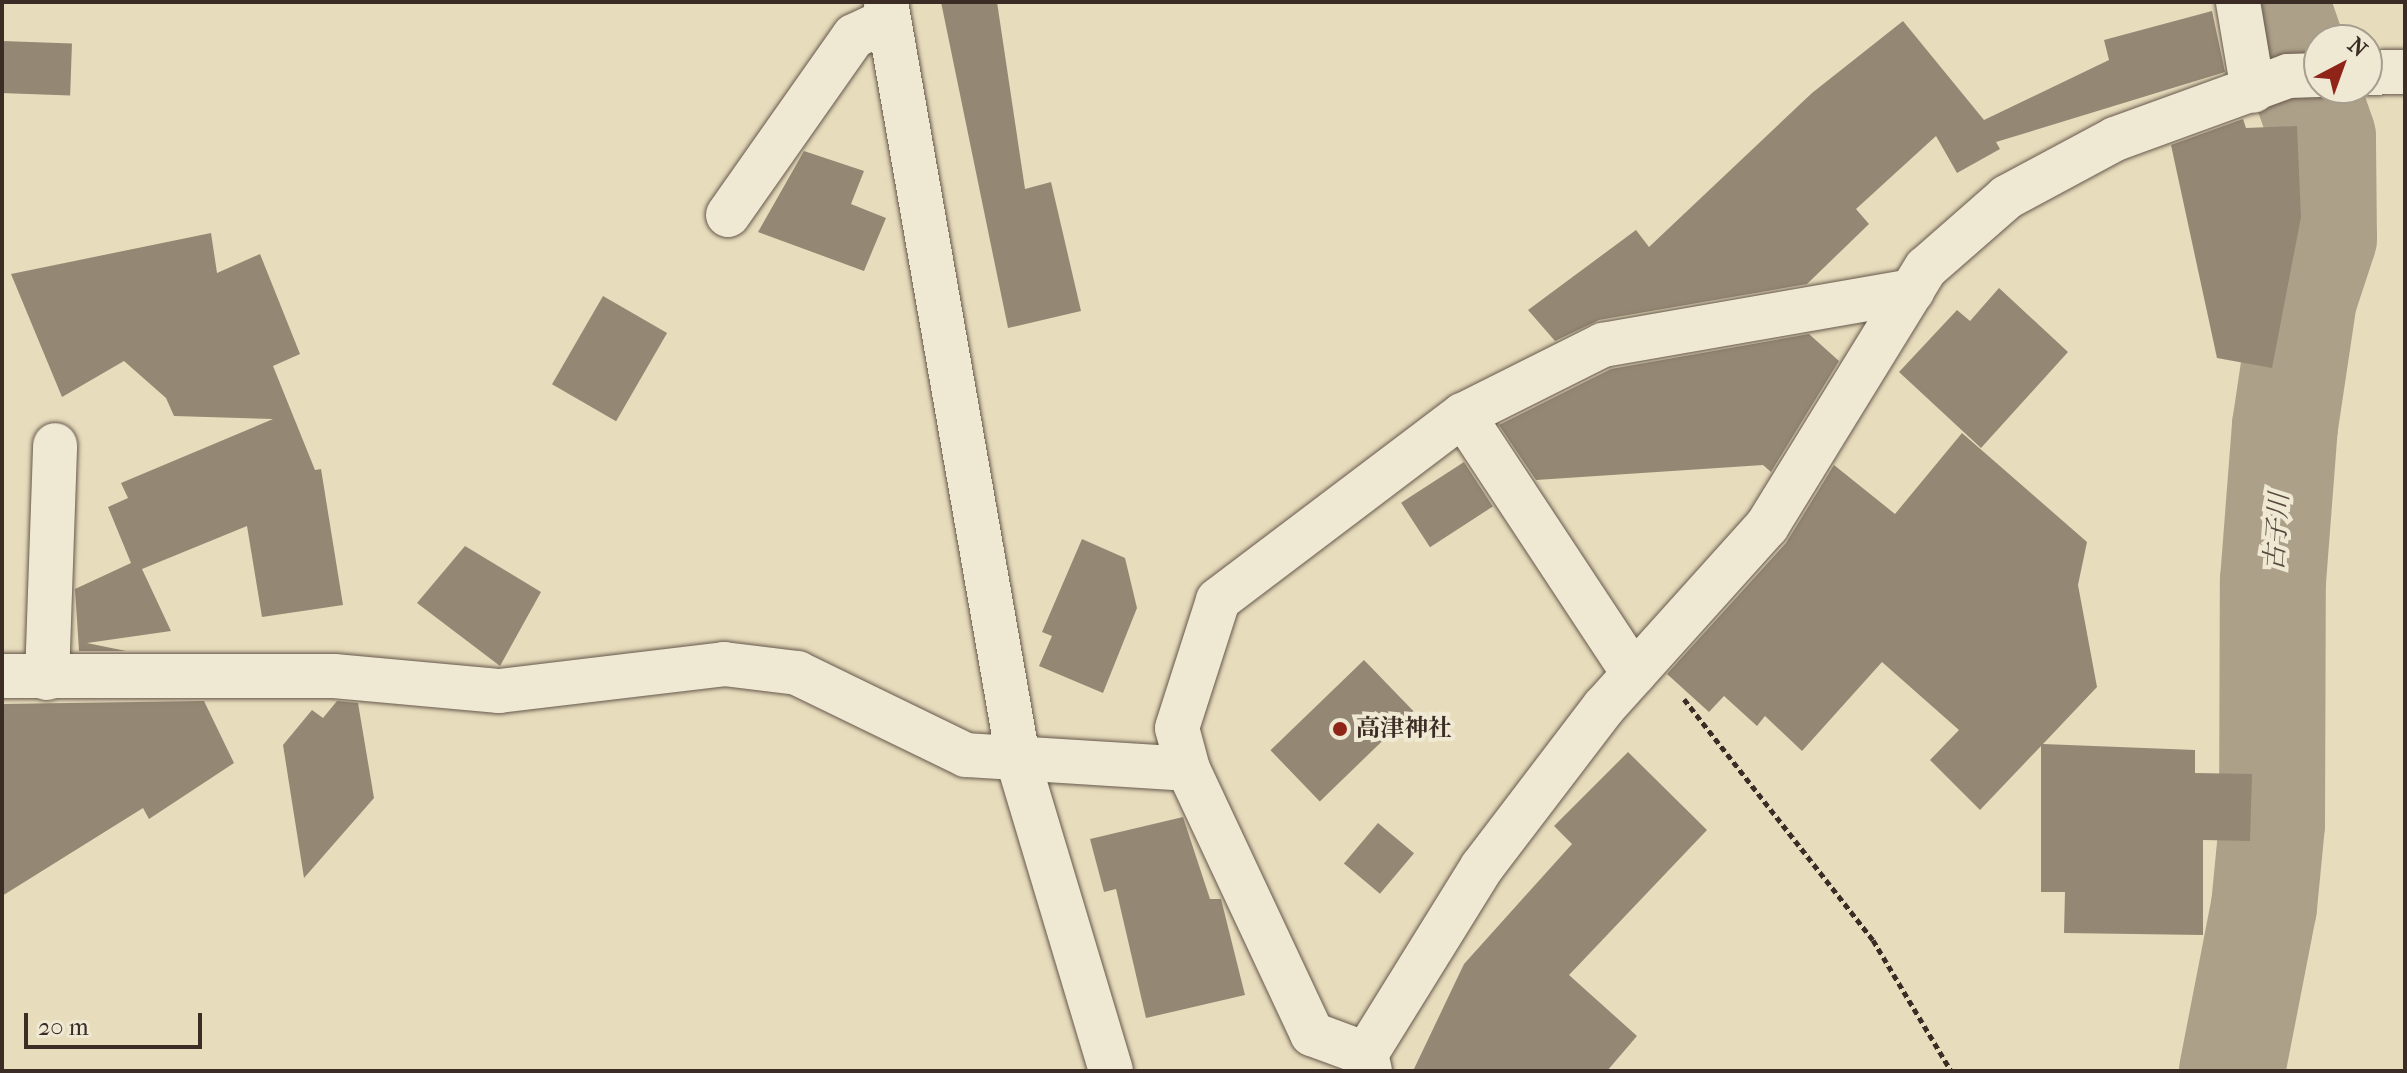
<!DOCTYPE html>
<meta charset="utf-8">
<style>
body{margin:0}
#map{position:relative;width:2407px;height:1073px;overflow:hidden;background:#e7dcbc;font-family:"IM FELL French Canon","Noto Serif JP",serif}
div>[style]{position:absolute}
.river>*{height:106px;margin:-53px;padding:0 53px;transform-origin:53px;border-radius:53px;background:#ada089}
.building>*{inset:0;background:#948874;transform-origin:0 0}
.path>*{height:5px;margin-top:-2.5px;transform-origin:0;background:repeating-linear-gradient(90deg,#3b2c26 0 6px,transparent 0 10px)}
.roads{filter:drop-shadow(0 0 2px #66584c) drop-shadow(0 0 2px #66584c)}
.minor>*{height:44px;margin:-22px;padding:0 22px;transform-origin:22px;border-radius:22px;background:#efe8d3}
.dots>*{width:22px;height:22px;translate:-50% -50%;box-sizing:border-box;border:4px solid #efe8d3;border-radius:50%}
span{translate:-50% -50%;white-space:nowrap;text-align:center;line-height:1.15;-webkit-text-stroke:8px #efe8d3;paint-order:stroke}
.poi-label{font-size:24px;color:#3b2c26;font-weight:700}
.left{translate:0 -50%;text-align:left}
.water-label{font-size:26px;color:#58493f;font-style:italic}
.frame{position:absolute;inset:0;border:4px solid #3b2c26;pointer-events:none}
.north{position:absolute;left:2303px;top:24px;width:80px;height:80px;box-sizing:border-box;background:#efe8d3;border:2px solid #a79d8e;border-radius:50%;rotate:41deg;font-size:22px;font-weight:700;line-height:32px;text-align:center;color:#3b2c26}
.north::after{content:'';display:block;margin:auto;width:28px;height:36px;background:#8f2418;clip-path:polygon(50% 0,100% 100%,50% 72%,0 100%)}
.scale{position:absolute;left:24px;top:1013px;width:178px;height:36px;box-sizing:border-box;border:4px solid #3b2c26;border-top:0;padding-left:10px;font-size:24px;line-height:28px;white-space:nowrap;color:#3b2c26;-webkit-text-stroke:6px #efe8d3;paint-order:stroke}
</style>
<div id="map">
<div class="river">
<i style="left:2232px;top:1071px;width:167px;rotate:-79deg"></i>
<i style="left:2264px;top:907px;width:83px;rotate:-84.5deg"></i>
<i style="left:2272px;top:824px;width:243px;rotate:-89.8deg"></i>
<i style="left:2273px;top:581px;width:155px;rotate:-85.6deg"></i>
<i style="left:2285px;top:426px;width:128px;rotate:-81.5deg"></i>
<i style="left:2304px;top:299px;width:64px;rotate:-71.8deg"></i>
<i style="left:2324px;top:238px;width:101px;rotate:-90.6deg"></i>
<i style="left:2323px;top:137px;width:143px;rotate:-109.2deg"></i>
</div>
<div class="building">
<i style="clip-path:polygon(941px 2px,997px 2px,1025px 189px,1051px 182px,1081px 311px,1008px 328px)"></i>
<i style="clip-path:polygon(2212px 11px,2225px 72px,1996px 142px,2000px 149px,1957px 173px,1936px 136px,1856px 209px,1869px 224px,1807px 284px,1599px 320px,1555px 341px,1528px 310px,1636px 230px,1649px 247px,1812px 93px,1903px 21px,1984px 120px,2109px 60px,2104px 40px)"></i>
<i style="left:2px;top:41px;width:70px;height:52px;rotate:2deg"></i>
<i style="clip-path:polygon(2243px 119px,2246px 128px,2297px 126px,2301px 217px,2272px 368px,2217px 358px,2171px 145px)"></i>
<i style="clip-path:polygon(804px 151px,864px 171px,851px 204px,886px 218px,864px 271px,758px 232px)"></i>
<i style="clip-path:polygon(211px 233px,217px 273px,260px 254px,300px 354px,273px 366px,315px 470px,321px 469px,343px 605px,262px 617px,247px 526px,142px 569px,171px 631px,87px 643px,126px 651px,79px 651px,75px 589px,131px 563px,108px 507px,128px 498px,121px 483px,273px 419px,174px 416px,166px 398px,124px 361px,62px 397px,11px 274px)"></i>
<i style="clip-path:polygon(1999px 288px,2068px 352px,1981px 448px,1899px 372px,1957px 310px,1970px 321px)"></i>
<i style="left:603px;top:296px;width:74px;height:102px;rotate:30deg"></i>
<i style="clip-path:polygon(1809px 334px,1839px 361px,1771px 472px,1763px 465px,1536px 480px,1499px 425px,1611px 369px)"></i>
<i style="clip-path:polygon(1962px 433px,2087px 542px,2078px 585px,2097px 687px,2043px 744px,2195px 750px,2195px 773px,2252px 774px,2250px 841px,2203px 840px,2203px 935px,2064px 933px,2065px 892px,2041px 892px,2041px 746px,1980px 810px,1930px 760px,1959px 730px,1882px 662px,1802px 751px,1765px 716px,1757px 726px,1724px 696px,1709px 712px,1667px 674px,1786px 543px,1834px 465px,1895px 514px)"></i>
<i style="left:1464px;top:462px;width:53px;height:75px;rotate:57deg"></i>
<i style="clip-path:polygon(1082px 539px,1125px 558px,1137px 608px,1103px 693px,1039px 666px,1052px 636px,1042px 632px)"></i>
<i style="clip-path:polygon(465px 546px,541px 592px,500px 666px,417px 603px)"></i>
<i style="left:1364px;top:660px;width:71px;height:130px;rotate:46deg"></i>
<i style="clip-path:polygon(204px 701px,234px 763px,149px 819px,143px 808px,2px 896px,2px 704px)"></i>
<i style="clip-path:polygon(337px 701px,358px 703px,374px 798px,304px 878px,283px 745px,312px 710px,323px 718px)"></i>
<i style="clip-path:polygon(1628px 752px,1707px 830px,1569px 975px,1637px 1036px,1607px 1071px,1413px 1071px,1464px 964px,1572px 844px,1554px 826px)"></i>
<i style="clip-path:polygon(1183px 817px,1210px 899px,1221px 899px,1245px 995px,1146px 1018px,1116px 889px,1104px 892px,1090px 839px)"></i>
<i style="left:1378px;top:823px;width:47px;height:53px;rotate:40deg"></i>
</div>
<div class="path">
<i style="left:1684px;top:699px;width:306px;rotate:51.9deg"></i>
<i style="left:1873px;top:940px;width:152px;rotate:59.2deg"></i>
</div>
<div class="roads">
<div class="minor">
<i style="left:886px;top:2px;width:774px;rotate:80.1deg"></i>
<i style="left:1019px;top:764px;width:320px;rotate:73.3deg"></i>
<i style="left:2238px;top:2px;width:90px;rotate:80.4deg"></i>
<i style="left:2367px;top:73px;width:38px;rotate:-2deg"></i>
<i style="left:728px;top:215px;width:219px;rotate:-54.9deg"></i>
<i style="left:854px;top:36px;width:38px;rotate:-25deg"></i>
<i style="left:1463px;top:415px;width:310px;rotate:56.6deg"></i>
<i style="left:2px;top:676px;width:332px"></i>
<i style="left:334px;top:676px;width:166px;rotate:5.2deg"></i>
<i style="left:499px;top:691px;width:227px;rotate:-6.8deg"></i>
<i style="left:724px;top:664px;width:74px;rotate:7deg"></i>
<i style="left:797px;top:673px;width:188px;rotate:25.9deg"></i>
<i style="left:966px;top:755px;width:222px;rotate:3.6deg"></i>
<i style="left:1188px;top:769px;width:293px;rotate:64.9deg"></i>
<i style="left:1312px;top:1034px;width:58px;rotate:20.3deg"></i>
<i style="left:47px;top:678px;width:233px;rotate:-88deg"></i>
<i style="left:1188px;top:769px;width:42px;rotate:-105deg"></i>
<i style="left:1177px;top:728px;width:134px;rotate:-72.2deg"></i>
<i style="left:1218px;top:600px;width:307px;rotate:-37.1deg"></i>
<i style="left:1463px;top:415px;width:157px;rotate:-26.6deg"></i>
<i style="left:1603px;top:345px;width:314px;rotate:-9.9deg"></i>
<i style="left:1370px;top:1071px;width:17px;rotate:-103deg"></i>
<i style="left:1366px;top:1054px;width:220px;rotate:-58.2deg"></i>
<i style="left:1482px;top:867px;width:201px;rotate:-52.7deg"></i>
<i style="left:1604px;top:707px;width:244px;rotate:-48deg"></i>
<i style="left:1767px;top:526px;width:303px;rotate:-58.4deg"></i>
<i style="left:1926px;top:268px;width:108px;rotate:-41.2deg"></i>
<i style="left:2007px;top:197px;width:123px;rotate:-28.2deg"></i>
<i style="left:2115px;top:139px;width:184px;rotate:-20deg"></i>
<i style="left:2288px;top:76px;width:31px;rotate:-2deg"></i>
</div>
</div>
<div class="dots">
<i style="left:1340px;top:729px;background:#8f2418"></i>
</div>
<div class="poi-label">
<span class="left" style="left:1356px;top:729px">高津神社</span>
</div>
<div class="water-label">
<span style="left:2277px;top:532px;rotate:-86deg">古子川</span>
</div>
<div class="frame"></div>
<div class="north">N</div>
<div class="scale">20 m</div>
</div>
